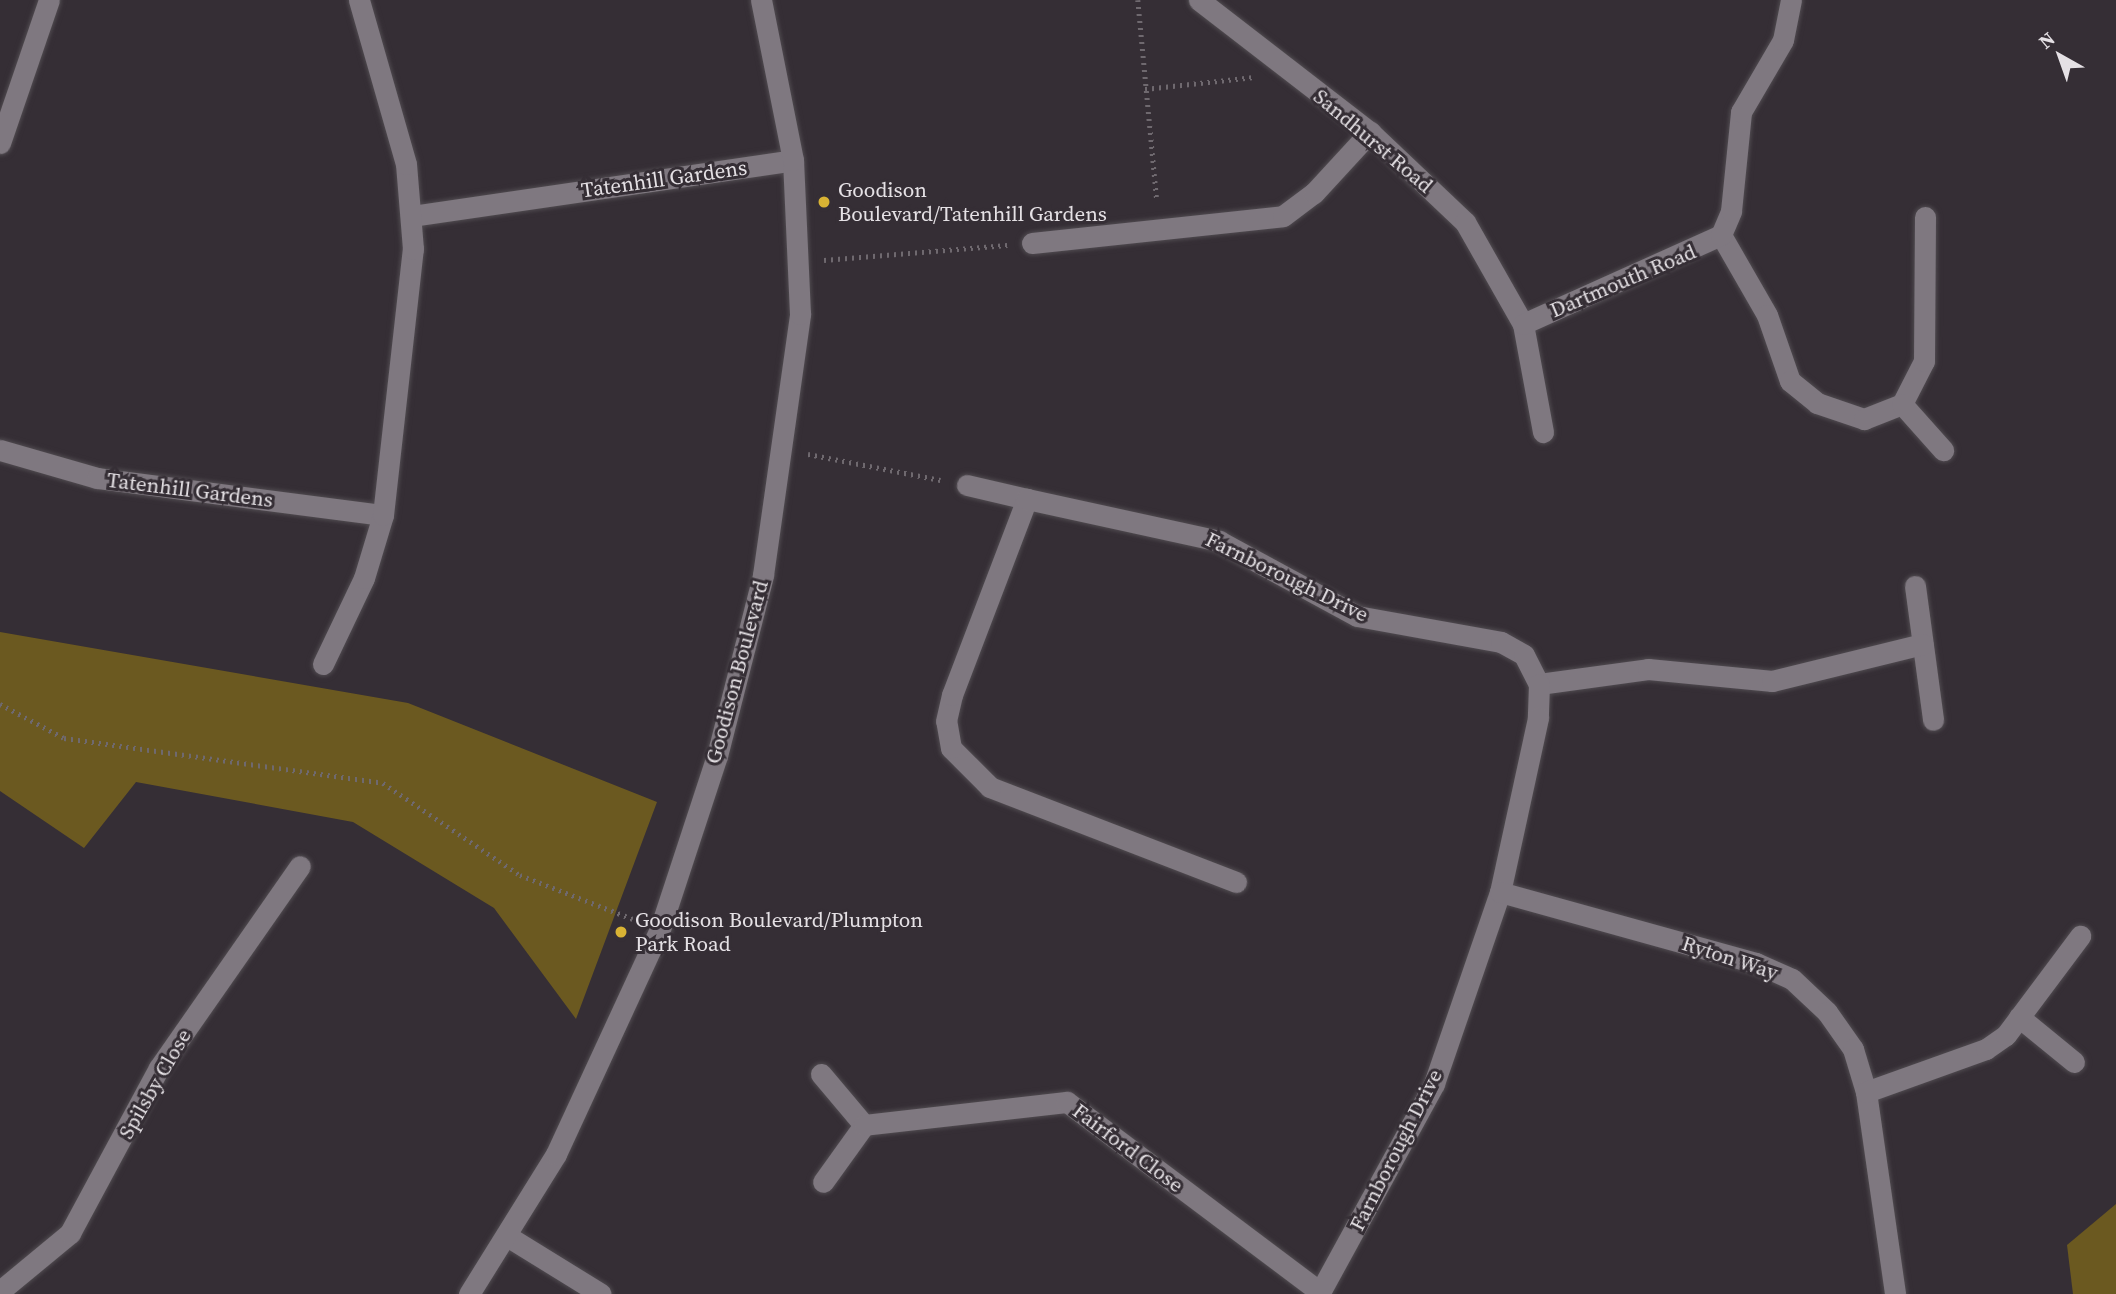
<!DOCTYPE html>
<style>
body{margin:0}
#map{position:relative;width:2116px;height:1294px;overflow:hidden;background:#352e35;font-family:"Source Serif 4",serif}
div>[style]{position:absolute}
.green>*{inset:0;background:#6b5920}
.path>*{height:4.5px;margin-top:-2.25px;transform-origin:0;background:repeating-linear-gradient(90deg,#6f696f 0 2px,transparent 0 7px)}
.roads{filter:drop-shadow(0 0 2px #504b50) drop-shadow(0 0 2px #504b50)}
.minor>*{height:21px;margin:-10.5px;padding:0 10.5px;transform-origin:10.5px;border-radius:10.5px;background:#7f7880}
.dots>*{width:19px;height:19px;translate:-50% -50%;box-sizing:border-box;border:4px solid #352e35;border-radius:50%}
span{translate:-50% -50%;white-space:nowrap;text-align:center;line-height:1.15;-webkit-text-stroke:6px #352e35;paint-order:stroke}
.street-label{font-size:21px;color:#e5e1e5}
.poi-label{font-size:21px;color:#e5e1e5}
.left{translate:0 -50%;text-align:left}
.north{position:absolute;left:2025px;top:21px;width:70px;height:70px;-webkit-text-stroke:5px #352e35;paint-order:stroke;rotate:320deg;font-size:19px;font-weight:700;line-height:28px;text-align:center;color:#e5e1e5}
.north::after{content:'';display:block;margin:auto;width:24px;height:32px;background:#e5e1e5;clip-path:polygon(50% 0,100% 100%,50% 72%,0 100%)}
</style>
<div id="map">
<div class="green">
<i style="clip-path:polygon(0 632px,408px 703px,657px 802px,576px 1019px,494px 908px,353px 822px,136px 782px,84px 848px,0 791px)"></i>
<i style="clip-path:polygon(2116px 1204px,2116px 1294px,2073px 1294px,2067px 1245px)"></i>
</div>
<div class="path">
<i style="left:1138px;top:0;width:202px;rotate:84.6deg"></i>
<i style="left:1145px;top:89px;width:110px;rotate:-6.3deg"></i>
<i style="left:824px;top:260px;width:184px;rotate:-4.7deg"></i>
<i style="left:808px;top:454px;width:135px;rotate:11.1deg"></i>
<i style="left:0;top:704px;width:72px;rotate:28deg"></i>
<i style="left:64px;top:738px;width:322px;rotate:8deg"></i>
<i style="left:383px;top:783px;width:165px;rotate:33.9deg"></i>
<i style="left:520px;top:875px;width:121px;rotate:21.3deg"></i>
</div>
<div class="roads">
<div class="minor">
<i style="left:1199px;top:0;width:216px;rotate:37.7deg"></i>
<i style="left:1370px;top:132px;width:131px;rotate:43.5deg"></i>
<i style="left:1465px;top:222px;width:117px;rotate:60.4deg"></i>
<i style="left:1523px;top:324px;width:110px;rotate:79.5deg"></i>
<i style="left:0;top:143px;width:151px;rotate:-71.1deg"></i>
<i style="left:411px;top:216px;width:386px;rotate:-8.3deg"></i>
<i style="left:1721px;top:235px;width:92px;rotate:60.1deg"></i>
<i style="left:1767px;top:315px;width:70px;rotate:70.8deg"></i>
<i style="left:1790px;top:381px;width:35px;rotate:39deg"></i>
<i style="left:1817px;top:403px;width:50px;rotate:18.8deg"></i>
<i style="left:1864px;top:419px;width:41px;rotate:-21.5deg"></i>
<i style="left:1902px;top:404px;width:48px;rotate:-62.9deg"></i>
<i style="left:1924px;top:361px;width:144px;rotate:-89.6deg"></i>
<i style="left:1032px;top:243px;width:252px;rotate:-6.1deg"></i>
<i style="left:1283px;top:216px;width:39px;rotate:-37deg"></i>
<i style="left:1314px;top:193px;width:83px;rotate:-47.4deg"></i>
<i style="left:1523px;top:324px;width:217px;rotate:-24.2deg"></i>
<i style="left:1721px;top:235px;width:26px;rotate:-67deg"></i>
<i style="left:1731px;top:211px;width:100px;rotate:-84.2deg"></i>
<i style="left:1741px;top:112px;width:83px;rotate:-59.7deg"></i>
<i style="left:1783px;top:40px;width:41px;rotate:-78.7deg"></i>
<i style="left:1902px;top:404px;width:62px;rotate:48.3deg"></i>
<i style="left:0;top:450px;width:101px;rotate:16.1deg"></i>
<i style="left:97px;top:478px;width:288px;rotate:7.4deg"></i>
<i style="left:967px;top:485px;width:62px;rotate:13.1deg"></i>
<i style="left:1915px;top:586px;width:135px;rotate:82.3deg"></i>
<i style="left:323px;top:664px;width:95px;rotate:-64.5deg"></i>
<i style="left:364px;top:578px;width:66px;rotate:-73.2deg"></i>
<i style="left:383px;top:515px;width:268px;rotate:-83.6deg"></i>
<i style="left:413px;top:249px;width:85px;rotate:-94.7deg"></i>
<i style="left:406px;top:164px;width:171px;rotate:-106deg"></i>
<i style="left:1539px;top:684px;width:110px;rotate:-7.8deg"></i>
<i style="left:1648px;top:669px;width:125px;rotate:5.5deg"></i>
<i style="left:1772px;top:681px;width:155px;rotate:-13.8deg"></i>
<i style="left:1236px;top:882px;width:264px;rotate:-158.9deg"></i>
<i style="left:990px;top:787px;width:55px;rotate:-135deg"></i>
<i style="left:951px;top:748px;width:27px;rotate:-100deg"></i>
<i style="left:946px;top:721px;width:27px;rotate:-77deg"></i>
<i style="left:952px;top:695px;width:210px;rotate:-69.1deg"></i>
<i style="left:1027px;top:499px;width:197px;rotate:12.3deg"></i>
<i style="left:1219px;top:541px;width:157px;rotate:28.5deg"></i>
<i style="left:1357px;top:616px;width:146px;rotate:10.2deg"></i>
<i style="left:1501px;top:642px;width:26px;rotate:29deg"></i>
<i style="left:1524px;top:655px;width:33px;rotate:63deg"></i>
<i style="left:1539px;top:684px;width:34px;rotate:92deg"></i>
<i style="left:1538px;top:718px;width:178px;rotate:102.3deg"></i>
<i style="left:1500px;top:892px;width:203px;rotate:109deg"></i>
<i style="left:1434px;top:1084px;width:239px;rotate:118.7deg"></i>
<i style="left:1500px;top:892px;width:266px;rotate:15.5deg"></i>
<i style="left:1756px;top:963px;width:39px;rotate:24deg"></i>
<i style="left:1792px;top:979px;width:48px;rotate:43.3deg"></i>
<i style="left:1827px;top:1012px;width:45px;rotate:54.9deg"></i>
<i style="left:1853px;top:1049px;width:45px;rotate:73.2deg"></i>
<i style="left:1866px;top:1092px;width:204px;rotate:81.8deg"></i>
<i style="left:2019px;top:1017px;width:71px;rotate:39.3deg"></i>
<i style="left:821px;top:1074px;width:67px;rotate:49.9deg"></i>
<i style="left:864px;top:1125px;width:70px;rotate:125.7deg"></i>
<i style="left:1866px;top:1092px;width:127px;rotate:-19.7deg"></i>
<i style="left:1986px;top:1049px;width:24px;rotate:-35deg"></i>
<i style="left:2006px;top:1035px;width:124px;rotate:-53.2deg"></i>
<i style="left:864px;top:1125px;width:204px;rotate:-6.5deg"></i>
<i style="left:1067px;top:1102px;width:316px;rotate:36.9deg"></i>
<i style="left:507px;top:1236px;width:110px;rotate:31.7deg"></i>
<i style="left:0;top:1291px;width:91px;rotate:-39.6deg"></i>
<i style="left:70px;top:1233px;width:187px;rotate:-61.7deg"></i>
<i style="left:159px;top:1068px;width:246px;rotate:-55.1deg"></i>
<i style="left:469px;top:1294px;width:165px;rotate:-58.1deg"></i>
<i style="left:556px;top:1154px;width:248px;rotate:-65.2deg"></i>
<i style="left:660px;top:929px;width:182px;rotate:-71.8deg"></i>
<i style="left:717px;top:756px;width:187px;rotate:-75.7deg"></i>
<i style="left:763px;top:575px;width:264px;rotate:-81.9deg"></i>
<i style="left:800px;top:314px;width:154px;rotate:-92.6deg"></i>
<i style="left:793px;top:160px;width:163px;rotate:-101.3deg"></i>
</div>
</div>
<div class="dots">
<i style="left:824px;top:202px;background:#d9b334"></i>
<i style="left:621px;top:932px;background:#d9b334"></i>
</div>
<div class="street-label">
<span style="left:1373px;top:141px;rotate:40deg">Sandhurst Road</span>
<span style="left:664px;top:179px;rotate:-8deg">Tatenhill Gardens</span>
<span style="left:1623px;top:281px;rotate:-23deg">Dartmouth Road</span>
<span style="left:190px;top:490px;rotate:7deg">Tatenhill Gardens</span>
<span style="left:1287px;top:577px;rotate:26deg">Farnborough Drive</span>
<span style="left:737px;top:672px;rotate:-75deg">Goodison Boulevard</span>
<span style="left:1730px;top:958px;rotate:18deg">Ryton Way</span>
<span style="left:155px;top:1084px;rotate:-60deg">Spilsby Close</span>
<span style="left:1128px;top:1148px;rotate:37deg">Fairford Close</span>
<span style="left:1396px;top:1150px;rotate:-63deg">Farnborough Drive</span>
</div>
<div class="poi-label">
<span class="left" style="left:838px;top:202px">Goodison<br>Boulevard/Tatenhill Gardens</span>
<span class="left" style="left:635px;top:932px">Goodison Boulevard/Plumpton<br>Park Road</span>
</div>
<div class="north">N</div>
</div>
